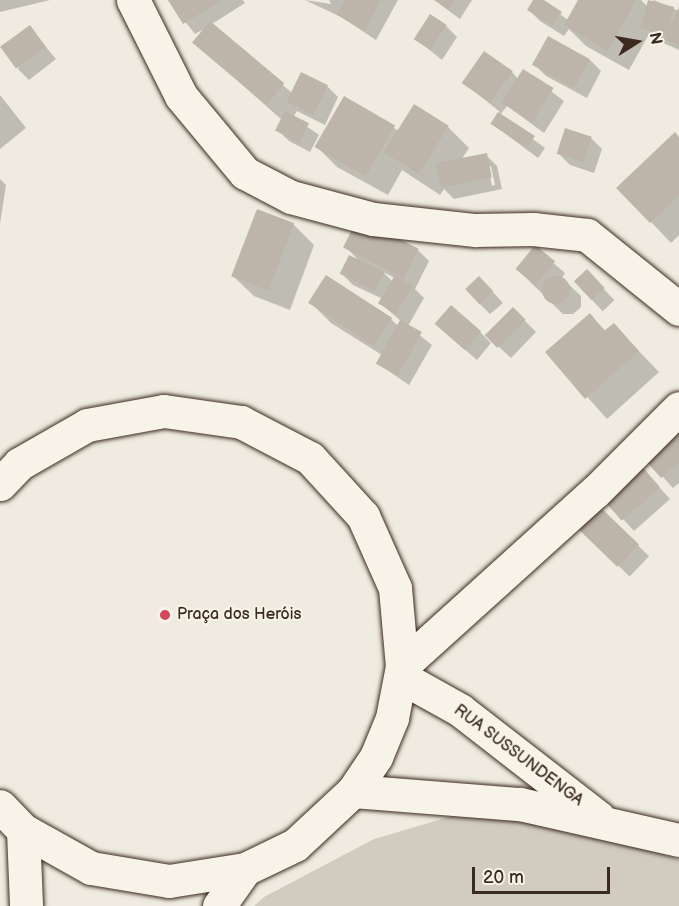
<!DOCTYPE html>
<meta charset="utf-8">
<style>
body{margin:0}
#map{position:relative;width:679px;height:906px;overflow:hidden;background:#efebe0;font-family:"Balsamiq Sans",sans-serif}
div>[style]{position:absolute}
.green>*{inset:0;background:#d1cbc0}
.shadow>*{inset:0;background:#0003;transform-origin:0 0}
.building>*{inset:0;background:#bdb5aa;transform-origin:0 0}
.round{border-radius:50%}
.roads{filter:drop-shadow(0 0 2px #3b2a1e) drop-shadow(0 0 2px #3b2a1e)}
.street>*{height:33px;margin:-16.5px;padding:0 16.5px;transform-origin:16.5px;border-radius:16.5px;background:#f7f3e8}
.secondary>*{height:33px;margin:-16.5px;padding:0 16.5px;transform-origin:16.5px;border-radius:16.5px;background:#f7f3e8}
.dots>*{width:16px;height:16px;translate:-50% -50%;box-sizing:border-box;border:3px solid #f7f3e8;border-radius:50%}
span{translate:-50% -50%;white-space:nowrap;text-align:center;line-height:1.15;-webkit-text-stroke:4.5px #f7f3e8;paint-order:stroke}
.poi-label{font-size:16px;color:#3b2a1e}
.left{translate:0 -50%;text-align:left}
.street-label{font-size:16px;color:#3b2a1e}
.north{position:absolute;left:607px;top:12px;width:60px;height:60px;-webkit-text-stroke:4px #f7f3e8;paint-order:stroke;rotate:79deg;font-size:16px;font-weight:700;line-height:24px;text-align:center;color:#3b2a1e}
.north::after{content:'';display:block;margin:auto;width:21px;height:27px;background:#3b2a1e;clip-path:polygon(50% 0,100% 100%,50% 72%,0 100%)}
.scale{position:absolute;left:472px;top:867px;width:138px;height:27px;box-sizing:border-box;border:3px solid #3b2a1e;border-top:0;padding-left:8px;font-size:18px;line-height:21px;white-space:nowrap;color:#3b2a1e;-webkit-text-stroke:4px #f7f3e8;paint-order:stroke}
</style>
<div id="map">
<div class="green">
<i style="clip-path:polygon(483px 807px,547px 815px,679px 860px,679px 906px,254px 906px,264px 897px,374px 839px)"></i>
</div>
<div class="shadow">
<i style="clip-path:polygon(0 0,50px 0,0 12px)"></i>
<i style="clip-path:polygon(168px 0,243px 0,245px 3px,212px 24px,292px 93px,327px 86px,338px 97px,325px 125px,297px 111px,293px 117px,319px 135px,310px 152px,289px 141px,278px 130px,282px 120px,194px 42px,204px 29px,195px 34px)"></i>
<i style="clip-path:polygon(305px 0,331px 4px,329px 0,398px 0,376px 40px,341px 17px)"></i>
<i style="clip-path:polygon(434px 0,472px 0,460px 19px)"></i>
<i style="clip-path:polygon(535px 0,541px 0,568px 20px,580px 0,641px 0,647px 6px,654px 0,679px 11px,679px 50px,648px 36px,629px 70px,586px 46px,569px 29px,564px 36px,540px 21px,529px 10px)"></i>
<i style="clip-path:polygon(446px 26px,457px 37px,442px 60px,416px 39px)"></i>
<i style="clip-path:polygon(29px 27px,56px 59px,29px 80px,18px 69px)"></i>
<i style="clip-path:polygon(549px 38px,590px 60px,601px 71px,587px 98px,546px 76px,535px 65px)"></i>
<i style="clip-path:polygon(524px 71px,564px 101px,544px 133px,507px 106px,500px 115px,545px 148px,538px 158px,492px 124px,500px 112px,463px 82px,512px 72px,518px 79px)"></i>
<i style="clip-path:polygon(0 95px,26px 128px,0 149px)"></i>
<i style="clip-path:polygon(evenodd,344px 98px,399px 131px,448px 127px,469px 148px,461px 160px,486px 155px,497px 166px,502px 189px,454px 199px,444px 189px,440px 195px,402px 170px,388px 195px,337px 167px,317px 147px,344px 98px,488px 166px,491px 166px,495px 185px,492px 186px,488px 166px)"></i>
<i style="clip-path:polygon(591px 138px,602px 149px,594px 173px,570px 165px,559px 154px)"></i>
<i style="clip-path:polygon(679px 139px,679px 235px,671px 243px,651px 222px)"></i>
<i style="clip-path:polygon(0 179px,6px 185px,0 224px)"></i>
<i style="clip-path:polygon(293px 224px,314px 245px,290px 310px,254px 296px,233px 276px)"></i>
<i style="clip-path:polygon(evenodd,346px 247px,418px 250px,429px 261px,415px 289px,424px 298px,408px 326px,432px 345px,409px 385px,377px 363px,382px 355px,331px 323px,310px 302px,391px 319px,398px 326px,401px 321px,381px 304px,383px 299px,353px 285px,342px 274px,359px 261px,346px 247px,383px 272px,395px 278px,393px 282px,383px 272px)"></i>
<i style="clip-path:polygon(535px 247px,565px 273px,562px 278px,581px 296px,581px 307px,573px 314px,563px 314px,517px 269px)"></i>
<i style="left:587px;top:271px;width:40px;height:16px;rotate:47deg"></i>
<i style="clip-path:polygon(490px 289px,503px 303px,490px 314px,479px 303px)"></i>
<i style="clip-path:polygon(513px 309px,536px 332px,511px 358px,499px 347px)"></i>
<i style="clip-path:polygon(590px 315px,606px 331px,634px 346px,659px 372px,607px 419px,547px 352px)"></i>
<i style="clip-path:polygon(480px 332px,491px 343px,477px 360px,448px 335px)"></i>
<i style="clip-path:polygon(679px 420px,679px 483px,673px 488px,642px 454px)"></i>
<i style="clip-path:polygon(649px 476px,670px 499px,634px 531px,602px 496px)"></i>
<i style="left:598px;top:507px;width:71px;height:28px;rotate:44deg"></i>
</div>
<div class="building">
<i style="clip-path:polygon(168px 0,222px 0,183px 24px)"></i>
<i style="clip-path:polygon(345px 0,381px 0,365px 31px,337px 15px)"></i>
<i style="clip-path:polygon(435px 0,454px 0,448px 9px)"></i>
<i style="clip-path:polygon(533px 0,544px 0,562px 12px,553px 26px,527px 10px)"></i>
<i style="clip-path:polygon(578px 0,636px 0,608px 51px,564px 25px)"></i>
<i style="left:648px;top:0;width:27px;height:29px;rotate:15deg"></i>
<i style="clip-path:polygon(679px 7px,679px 46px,664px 39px)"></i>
<i style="left:430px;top:14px;width:20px;height:30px;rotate:33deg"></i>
<i style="left:210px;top:21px;width:97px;height:28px;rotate:40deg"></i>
<i style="left:30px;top:25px;width:27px;height:37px;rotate:54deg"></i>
<i style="left:548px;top:36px;width:48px;height:33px;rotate:29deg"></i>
<i style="left:484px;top:51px;width:35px;height:39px;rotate:35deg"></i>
<i style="left:523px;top:69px;width:36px;height:40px;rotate:32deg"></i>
<i style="left:301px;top:72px;width:30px;height:33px;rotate:26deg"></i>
<i style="left:344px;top:96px;width:59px;height:59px;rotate:30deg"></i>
<i style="left:414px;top:104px;width:41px;height:57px;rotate:32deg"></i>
<i style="left:285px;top:111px;width:27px;height:22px;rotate:27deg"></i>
<i style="left:498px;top:112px;width:44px;height:14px;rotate:33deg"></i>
<i style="left:565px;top:128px;width:28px;height:27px;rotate:18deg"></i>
<i style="clip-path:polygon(675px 132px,679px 137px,679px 195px,650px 223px,616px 188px)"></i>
<i style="left:487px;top:153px;width:25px;height:52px;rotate:79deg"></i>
<i style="left:257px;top:209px;width:40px;height:72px;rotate:21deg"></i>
<i style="left:358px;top:218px;width:68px;height:33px;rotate:27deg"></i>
<i style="left:535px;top:245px;width:26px;height:31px;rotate:39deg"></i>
<i style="left:349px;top:255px;width:39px;height:21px;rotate:26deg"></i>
<i style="left:587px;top:269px;width:26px;height:18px;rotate:47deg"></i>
<i style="left:326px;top:275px;width:79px;height:33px;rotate:33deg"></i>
<i style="left:395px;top:275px;width:21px;height:33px;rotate:31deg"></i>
<i class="round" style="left:542px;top:276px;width:28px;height:28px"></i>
<i style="left:479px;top:276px;width:21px;height:19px;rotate:47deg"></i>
<i style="left:451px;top:305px;width:40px;height:25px;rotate:41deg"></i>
<i style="left:513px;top:307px;width:18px;height:40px;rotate:45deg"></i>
<i style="clip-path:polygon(590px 313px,604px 331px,614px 323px,639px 351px,585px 399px,545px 352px)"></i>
<i style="left:400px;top:320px;width:25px;height:50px;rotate:29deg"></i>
<i style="clip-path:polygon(679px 418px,679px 462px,661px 478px,640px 454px)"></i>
<i style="left:639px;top:463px;width:32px;height:51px;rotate:49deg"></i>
<i style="left:598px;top:505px;width:57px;height:31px;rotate:44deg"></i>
</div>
<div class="roads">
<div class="street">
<i style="left:133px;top:0;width:107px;rotate:63.4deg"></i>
<i style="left:181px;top:96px;width:100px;rotate:50.3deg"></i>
<i style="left:245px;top:173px;width:52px;rotate:27.6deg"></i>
<i style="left:291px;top:197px;width:85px;rotate:15deg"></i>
<i style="left:373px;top:219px;width:103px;rotate:6.2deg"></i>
<i style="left:475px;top:230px;width:58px;rotate:-1deg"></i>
<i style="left:533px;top:229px;width:54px;rotate:6.3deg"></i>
<i style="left:587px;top:235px;width:118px;rotate:38.8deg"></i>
<i style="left:402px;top:666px;width:261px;rotate:-42.1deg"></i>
<i style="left:596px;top:491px;width:117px;rotate:-45deg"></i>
<i style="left:401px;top:677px;width:68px;rotate:29.2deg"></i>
<i style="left:460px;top:710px;width:176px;rotate:37.8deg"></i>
<i style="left:353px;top:791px;width:168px;rotate:4.5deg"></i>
<i style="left:520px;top:804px;width:163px;rotate:12.8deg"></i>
</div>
<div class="secondary">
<i style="left:0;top:484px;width:28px;rotate:-46deg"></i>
<i style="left:19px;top:464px;width:78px;rotate:-29.8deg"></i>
<i style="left:87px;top:425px;width:78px;rotate:-10.3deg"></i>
<i style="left:164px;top:411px;width:78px;rotate:8.1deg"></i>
<i style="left:241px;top:422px;width:78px;rotate:27.6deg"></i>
<i style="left:310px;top:458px;width:79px;rotate:47.6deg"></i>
<i style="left:363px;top:516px;width:79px;rotate:66deg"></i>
<i style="left:395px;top:588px;width:78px;rotate:84.9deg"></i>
<i style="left:402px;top:666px;width:53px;rotate:100.9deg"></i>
<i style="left:392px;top:718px;width:42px;rotate:112.3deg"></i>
<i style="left:376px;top:757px;width:41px;rotate:124.1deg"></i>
<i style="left:353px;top:791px;width:79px;rotate:137deg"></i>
<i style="left:295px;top:845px;width:55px;rotate:154.4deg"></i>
<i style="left:245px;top:869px;width:77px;rotate:171deg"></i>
<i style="left:169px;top:881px;width:79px;rotate:-170.5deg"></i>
<i style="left:91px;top:868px;width:78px;rotate:-150.8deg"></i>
<i style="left:23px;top:830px;width:33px;rotate:-134deg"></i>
<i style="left:23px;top:830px;width:76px;rotate:87.7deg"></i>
<i style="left:219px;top:906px;width:45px;rotate:-54.9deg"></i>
</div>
</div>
<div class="dots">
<i style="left:165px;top:615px;background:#d1495b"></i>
</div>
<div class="poi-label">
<span class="left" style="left:177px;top:615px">Praça dos Heróis</span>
</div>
<div class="street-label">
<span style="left:518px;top:756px;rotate:37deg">RUA SUSSUNDENGA</span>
</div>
<div class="north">N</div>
<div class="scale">20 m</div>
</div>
